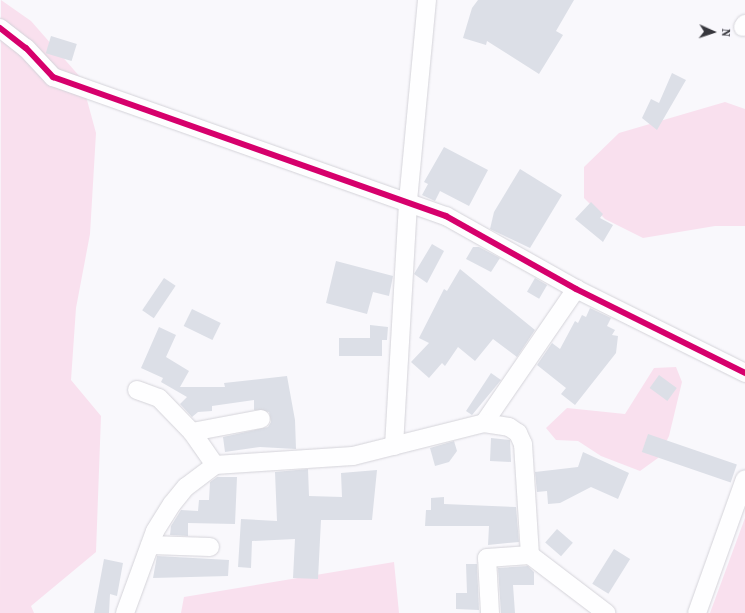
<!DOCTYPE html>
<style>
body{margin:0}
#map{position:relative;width:745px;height:613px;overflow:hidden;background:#f9f8fc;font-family:"Source Serif 4",serif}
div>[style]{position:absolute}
.green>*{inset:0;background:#f9e0ee}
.building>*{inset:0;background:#dcdfe7;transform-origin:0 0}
.roads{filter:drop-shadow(0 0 1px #d4d3d9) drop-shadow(0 0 1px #d4d3d9)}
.minor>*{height:18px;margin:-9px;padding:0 9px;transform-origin:9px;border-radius:9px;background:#fefeff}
.cycleway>*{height:6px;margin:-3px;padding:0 3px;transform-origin:3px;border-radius:3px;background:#d6006c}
span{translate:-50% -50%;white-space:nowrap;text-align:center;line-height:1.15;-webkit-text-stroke:3px #f8f7fd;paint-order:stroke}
.north{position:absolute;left:693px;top:12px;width:40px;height:40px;-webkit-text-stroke:3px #f8f7fd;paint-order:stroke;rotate:93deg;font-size:11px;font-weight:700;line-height:16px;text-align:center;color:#37373d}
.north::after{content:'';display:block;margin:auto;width:14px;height:18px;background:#37373d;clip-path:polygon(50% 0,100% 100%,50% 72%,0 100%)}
</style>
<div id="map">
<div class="green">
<i style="clip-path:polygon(1px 0,31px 21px,81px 78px,96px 133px,90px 234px,76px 308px,71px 380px,101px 416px,96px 552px,31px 606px,34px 613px,0 613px)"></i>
<i style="clip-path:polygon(725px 102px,745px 109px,745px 226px,715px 226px,643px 238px,605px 219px,584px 198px,584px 167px,619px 133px)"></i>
<i style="clip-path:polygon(676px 367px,682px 382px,669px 436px,658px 458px,640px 471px,601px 456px,578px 441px,556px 440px,546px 428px,567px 408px,625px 414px,654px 368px)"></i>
<i style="clip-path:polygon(745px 518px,745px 613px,710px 613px)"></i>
<i style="clip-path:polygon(394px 562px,399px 613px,181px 613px,184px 597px)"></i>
</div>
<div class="building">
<i style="clip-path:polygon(478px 0,574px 0,556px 31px,563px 35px,539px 74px,487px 41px,486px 45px,463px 38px,472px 8px)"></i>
<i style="left:51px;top:36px;width:27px;height:18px;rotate:17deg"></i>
<i style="clip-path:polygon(672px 73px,686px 80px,657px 130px,642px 118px,651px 99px,659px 103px)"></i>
<i style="clip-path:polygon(444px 147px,488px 170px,469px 206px,440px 191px,435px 201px,422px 195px,428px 184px,424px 182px)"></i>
<i style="clip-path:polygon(520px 169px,562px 195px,530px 248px,490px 229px,494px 212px)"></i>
<i style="clip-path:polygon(591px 202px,603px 214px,600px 218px,613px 225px,603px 242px,575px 219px)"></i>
<i style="clip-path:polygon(432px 244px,444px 251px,427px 283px,414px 274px)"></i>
<i style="clip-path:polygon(473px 247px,479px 247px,500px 258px,491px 272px,466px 259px)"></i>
<i style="clip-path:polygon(336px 261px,393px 276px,389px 296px,373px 292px,367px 314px,326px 303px)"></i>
<i style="clip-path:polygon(460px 269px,535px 330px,517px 357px,493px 339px,475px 361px,458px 347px,445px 366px,442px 363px,429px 378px,411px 362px,429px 343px,419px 338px,444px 289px,447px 291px)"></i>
<i style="left:164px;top:278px;width:14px;height:39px;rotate:34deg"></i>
<i style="left:535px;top:278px;width:14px;height:16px;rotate:30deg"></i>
<i style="clip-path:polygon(590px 308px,611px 318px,607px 326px,615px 330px,612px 335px,618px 336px,616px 353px,575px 405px,561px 394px,566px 388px,537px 365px,552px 343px,560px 349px,575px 321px,578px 323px,582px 315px,586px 317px)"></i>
<i style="left:192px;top:309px;width:32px;height:19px;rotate:26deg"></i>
<i style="clip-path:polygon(370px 325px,388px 327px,387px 340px,382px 340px,382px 356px,339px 356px,339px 338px,370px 338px)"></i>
<i style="clip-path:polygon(159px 327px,176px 335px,166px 357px,189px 371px,180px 387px,225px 387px,224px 383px,287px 376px,295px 420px,296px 449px,260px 447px,225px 452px,223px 437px,268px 427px,271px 422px,269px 412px,254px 410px,254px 400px,212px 406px,212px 411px,198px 412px,192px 417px,180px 404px,187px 397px,161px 382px,163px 378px,141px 368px)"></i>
<i style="clip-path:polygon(491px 373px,501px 380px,472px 415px,466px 411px)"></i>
<i style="left:659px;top:375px;width:22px;height:16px;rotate:36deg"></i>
<i style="left:648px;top:434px;width:94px;height:19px;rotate:19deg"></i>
<i style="clip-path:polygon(491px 438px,510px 440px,511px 462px,490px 461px)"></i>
<i style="clip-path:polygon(454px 441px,457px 451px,449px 462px,435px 466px,430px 448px)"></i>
<i style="clip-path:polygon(583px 452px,629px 473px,618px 499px,591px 487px,560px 503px,548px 504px,547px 491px,537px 492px,535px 472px,578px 467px)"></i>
<i style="clip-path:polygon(308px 469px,309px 496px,342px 497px,341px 473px,377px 470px,372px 520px,321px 520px,318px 579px,293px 578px,295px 539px,252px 541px,251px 568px,238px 567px,241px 519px,277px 521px,275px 472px)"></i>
<i style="clip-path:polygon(217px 477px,237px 477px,235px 524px,188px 523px,188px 536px,170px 535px,171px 526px,181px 510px,198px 511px,199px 500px,209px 500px,210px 482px)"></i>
<i style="clip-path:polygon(444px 497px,444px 504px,516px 507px,519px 542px,488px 545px,489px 526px,425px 526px,426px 510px,431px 510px,431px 498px)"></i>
<i style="left:557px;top:529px;width:21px;height:18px;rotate:41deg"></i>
<i style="left:614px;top:549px;width:19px;height:41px;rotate:32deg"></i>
<i style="clip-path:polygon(157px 556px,229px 560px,228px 576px,153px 578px)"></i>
<i style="clip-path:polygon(104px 559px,123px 563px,117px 596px,110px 594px,109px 613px,94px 613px)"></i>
<i style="clip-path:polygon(466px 564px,477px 564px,479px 610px,456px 609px,456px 593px,467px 593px)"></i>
<i style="clip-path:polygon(528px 566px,534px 572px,534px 585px,513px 585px,515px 613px,501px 613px,498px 568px)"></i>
</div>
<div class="roads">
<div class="minor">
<i style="left:743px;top:27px;width:4px;rotate:-56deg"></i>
<i style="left:0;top:28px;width:33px;rotate:38deg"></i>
<i style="left:26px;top:48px;width:40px;rotate:47deg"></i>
<i style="left:53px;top:77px;width:417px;rotate:19.5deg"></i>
<i style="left:446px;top:216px;width:149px;rotate:29.3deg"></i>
<i style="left:576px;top:289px;width:189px;rotate:26.4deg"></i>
<i style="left:137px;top:390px;width:23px;rotate:20deg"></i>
<i style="left:159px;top:398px;width:47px;rotate:45.9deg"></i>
<i style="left:192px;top:432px;width:40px;rotate:55.1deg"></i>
<i style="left:484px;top:423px;width:163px;rotate:-55.5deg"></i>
<i style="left:192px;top:432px;width:70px;rotate:-10.7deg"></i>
<i style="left:394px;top:446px;width:245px;rotate:-86.7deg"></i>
<i style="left:408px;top:201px;width:202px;rotate:-84.6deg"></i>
<i style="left:150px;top:545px;width:60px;rotate:1.9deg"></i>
<i style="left:125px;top:613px;width:87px;rotate:-69.9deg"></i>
<i style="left:155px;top:531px;width:32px;rotate:-58deg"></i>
<i style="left:172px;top:504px;width:22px;rotate:-51deg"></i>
<i style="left:186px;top:487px;width:36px;rotate:-37deg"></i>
<i style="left:215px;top:465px;width:138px;rotate:-3.7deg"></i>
<i style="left:353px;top:456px;width:135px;rotate:-14.1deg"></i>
<i style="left:484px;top:423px;width:25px;rotate:9deg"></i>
<i style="left:509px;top:427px;width:11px;rotate:34deg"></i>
<i style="left:518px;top:433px;width:12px;rotate:66deg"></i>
<i style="left:523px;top:444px;width:111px;rotate:86.4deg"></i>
<i style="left:530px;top:555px;width:96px;rotate:37.3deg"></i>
<i style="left:490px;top:613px;width:55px;rotate:-93.1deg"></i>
<i style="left:487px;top:558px;width:43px;rotate:-4deg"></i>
<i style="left:697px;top:613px;width:142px;rotate:-70.3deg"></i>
</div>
</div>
<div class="cycleway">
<i style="left:0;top:28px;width:33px;rotate:38deg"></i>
<i style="left:26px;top:48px;width:40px;rotate:47deg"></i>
<i style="left:53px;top:77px;width:417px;rotate:19.5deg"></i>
<i style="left:446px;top:216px;width:149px;rotate:29.3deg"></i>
<i style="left:576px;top:289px;width:189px;rotate:26.4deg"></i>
</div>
<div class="north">N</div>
</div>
